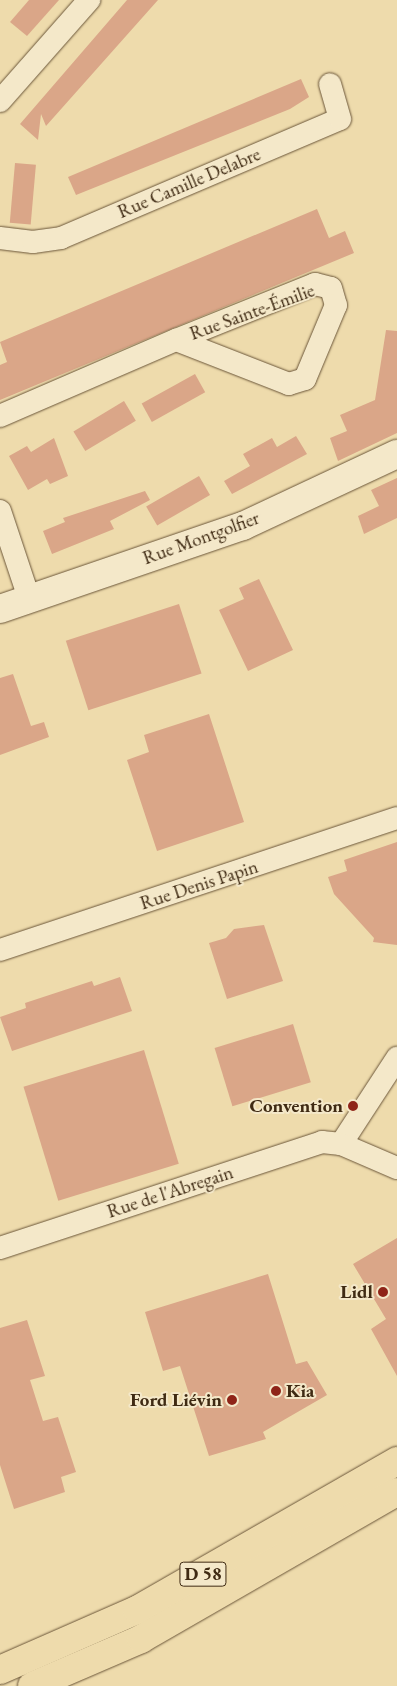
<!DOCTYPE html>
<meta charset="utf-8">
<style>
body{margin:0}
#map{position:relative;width:397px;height:1686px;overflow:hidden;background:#eedbac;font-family:"EB Garamond",serif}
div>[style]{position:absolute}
.building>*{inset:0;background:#daa688;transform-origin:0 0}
.roads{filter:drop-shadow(0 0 1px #6b5639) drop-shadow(0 0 1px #6b5639)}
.minor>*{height:22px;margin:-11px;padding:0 11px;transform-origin:11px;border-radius:11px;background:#f4e8c9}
.tertiary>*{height:28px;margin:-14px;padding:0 14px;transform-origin:14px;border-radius:14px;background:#f4e8c9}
.primary>*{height:28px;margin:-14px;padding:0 14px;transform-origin:14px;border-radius:14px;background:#eedbac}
.dots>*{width:14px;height:14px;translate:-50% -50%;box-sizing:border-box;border:2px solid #f4e8c9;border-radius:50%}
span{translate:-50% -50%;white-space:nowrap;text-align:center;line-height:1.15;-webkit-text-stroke:4px #f4e8c9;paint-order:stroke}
.shield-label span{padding:1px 4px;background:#f4e8c9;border:1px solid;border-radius:4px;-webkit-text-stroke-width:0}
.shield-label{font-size:18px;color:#3f2a13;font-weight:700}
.street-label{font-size:19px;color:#3f2a13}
.poi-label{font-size:19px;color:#3f2a13;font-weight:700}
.right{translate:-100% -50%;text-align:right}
.left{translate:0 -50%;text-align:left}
</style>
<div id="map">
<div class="building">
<i style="clip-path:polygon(29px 0,59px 0,27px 36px,10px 22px)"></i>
<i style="clip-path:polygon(127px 0,158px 0,46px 126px,41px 114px,38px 140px,20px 124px)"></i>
<i style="clip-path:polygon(301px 79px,309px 97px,290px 109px,76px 195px,68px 177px)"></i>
<i style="left:15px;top:163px;width:21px;height:60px;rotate:5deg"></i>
<i style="clip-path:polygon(317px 209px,329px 238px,345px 231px,354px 253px,0 400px,0 365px,7px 362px,0 342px)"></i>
<i style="clip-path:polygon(386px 330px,397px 331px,397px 433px,338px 461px,330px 438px,347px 431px,340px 415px,375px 400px)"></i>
<i style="left:195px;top:374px;width:21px;height:61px;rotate:61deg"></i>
<i style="left:124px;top:401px;width:23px;height:59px;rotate:59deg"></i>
<i style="clip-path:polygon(296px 436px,307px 454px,232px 494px,224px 481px,250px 466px,243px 454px,272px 438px,277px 447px)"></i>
<i style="clip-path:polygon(54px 438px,68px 476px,50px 484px,47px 479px,28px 490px,9px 456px,27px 446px,31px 452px)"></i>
<i style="left:199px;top:476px;width:22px;height:61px;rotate:60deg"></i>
<i style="clip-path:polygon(397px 478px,397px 518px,364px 534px,358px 516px,379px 506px,371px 490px)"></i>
<i style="clip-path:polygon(145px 491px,150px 500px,110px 521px,114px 529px,52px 554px,43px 531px,65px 522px,63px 518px)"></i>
<i style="clip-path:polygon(259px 579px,293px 650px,248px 671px,219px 610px,244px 599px,239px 588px)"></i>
<i style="left:179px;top:604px;width:73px;height:119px;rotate:72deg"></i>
<i style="clip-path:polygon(13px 674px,31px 726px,44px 722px,49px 737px,0 755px,0 678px)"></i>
<i style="clip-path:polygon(209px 714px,244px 822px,157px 851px,127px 760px,149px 752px,144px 735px)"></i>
<i style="clip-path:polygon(397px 842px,397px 945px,373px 942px,374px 938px,334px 894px,328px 877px,347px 871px,344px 860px)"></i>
<i style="clip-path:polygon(264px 925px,283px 981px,227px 999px,209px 943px,226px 938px,234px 929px)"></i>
<i style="clip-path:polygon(120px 977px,132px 1011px,12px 1051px,0 1017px,26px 1008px,25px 1003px,92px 981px,94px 986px)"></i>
<i style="left:293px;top:1024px;width:61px;height:82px;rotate:73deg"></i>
<i style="left:144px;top:1050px;width:119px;height:126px;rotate:73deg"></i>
<i style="clip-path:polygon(397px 1238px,397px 1376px,371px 1329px,386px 1319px,353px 1264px)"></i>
<i style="clip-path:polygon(268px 1274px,296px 1364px,307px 1361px,327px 1395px,263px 1432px,266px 1439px,209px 1456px,180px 1366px,163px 1371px,145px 1312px)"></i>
<i style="clip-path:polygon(27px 1320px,45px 1376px,30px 1380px,43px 1421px,58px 1417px,76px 1472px,61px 1477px,65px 1492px,14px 1509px,0 1465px,0 1328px)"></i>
</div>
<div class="roads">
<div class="minor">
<i style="left:0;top:101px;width:135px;rotate:-48.6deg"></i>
<i style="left:0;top:238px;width:33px;rotate:7deg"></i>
<i style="left:33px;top:242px;width:28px;rotate:-8deg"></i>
<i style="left:61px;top:238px;width:303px;rotate:-23.1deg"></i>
<i style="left:340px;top:119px;width:36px;rotate:-106deg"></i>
<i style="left:0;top:416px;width:192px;rotate:-23.4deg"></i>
<i style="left:176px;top:340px;width:150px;rotate:-21.9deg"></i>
<i style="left:315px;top:284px;width:16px;rotate:14deg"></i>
<i style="left:331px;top:288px;width:18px;rotate:74deg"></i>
<i style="left:336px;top:305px;width:80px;rotate:112.7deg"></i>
<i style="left:305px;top:379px;width:17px;rotate:163deg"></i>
<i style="left:289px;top:384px;width:121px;rotate:-158.7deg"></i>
<i style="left:0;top:511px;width:92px;rotate:71.6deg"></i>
<i style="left:0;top:950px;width:418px;rotate:-18.4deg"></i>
<i style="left:341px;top:1144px;width:103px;rotate:-56.9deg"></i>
<i style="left:0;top:1248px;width:339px;rotate:-18.2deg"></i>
<i style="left:322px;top:1142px;width:19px;rotate:6deg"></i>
<i style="left:341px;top:1144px;width:61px;rotate:23.2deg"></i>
</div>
<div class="tertiary">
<i style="left:0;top:609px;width:257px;rotate:-18.9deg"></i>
<i style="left:243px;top:526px;width:170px;rotate:-25.1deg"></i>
</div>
<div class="primary">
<i style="left:0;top:1670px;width:150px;rotate:-23.7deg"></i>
<i style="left:137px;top:1610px;width:300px;rotate:-29.8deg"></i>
<i style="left:32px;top:1686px;width:119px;rotate:-23.3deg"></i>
<i style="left:141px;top:1639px;width:295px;rotate:-29.9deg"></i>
</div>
</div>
<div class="dots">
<i style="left:353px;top:1106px;background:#8f2418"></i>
<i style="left:383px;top:1292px;background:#8f2418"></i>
<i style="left:276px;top:1391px;background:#8f2418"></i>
<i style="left:232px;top:1400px;background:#8f2418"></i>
</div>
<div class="shield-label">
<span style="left:203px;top:1574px">D 58</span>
</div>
<div class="street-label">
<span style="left:189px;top:183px;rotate:-23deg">Rue Camille Delabre</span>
<span style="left:252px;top:312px;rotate:-20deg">Rue Sainte-Émilie</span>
<span style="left:201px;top:538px;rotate:-20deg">Rue Montgolfier</span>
<span style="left:199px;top:885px;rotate:-18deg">Rue Denis Papin</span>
<span style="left:170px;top:1192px;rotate:-18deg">Rue de l'Abregain</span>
</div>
<div class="poi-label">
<span class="right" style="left:343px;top:1106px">Convention</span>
<span class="right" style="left:373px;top:1292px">Lidl</span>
<span class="left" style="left:286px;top:1391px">Kia</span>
<span class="right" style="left:222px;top:1400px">Ford Liévin</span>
</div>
</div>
